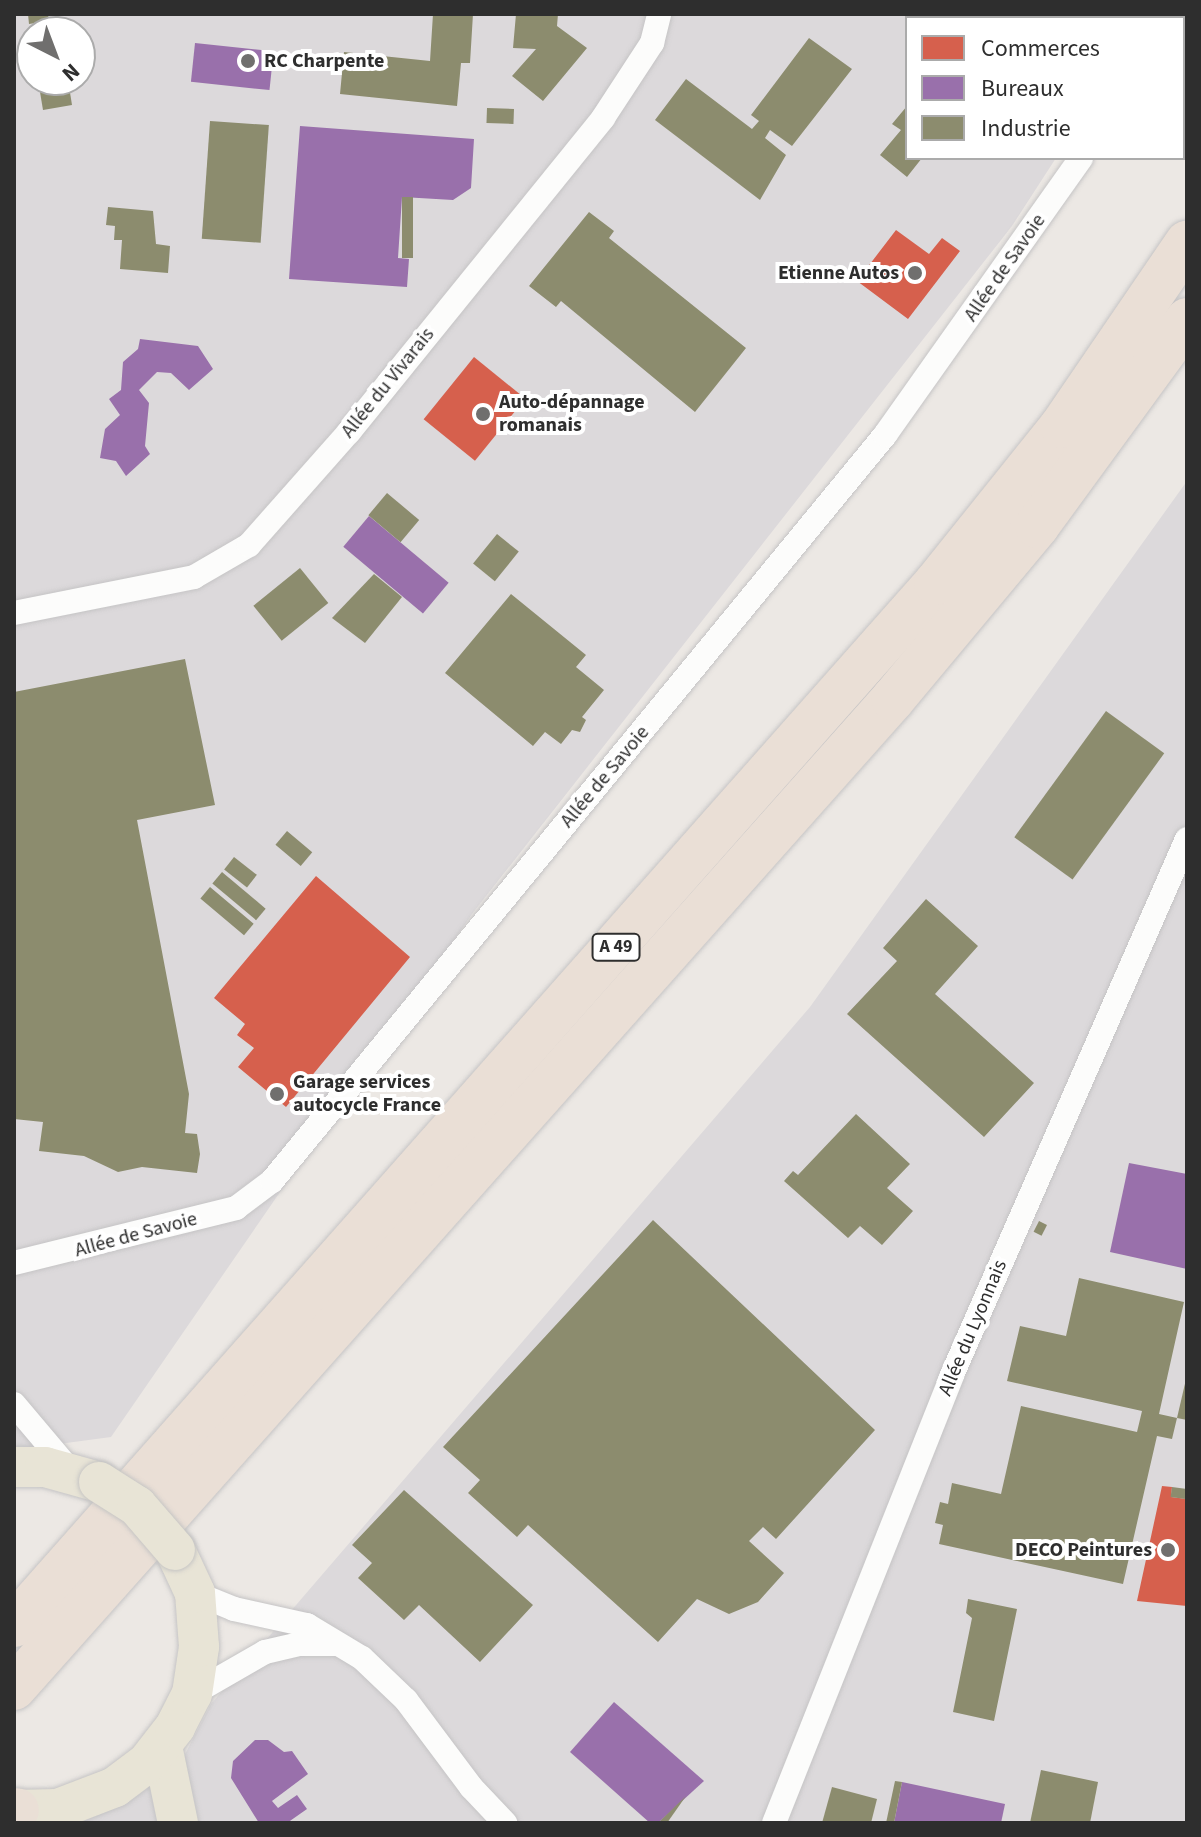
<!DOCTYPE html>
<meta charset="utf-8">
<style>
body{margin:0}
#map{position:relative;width:1201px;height:1837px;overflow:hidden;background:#ece8e4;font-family:"Source Sans 3",sans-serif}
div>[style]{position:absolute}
.industrial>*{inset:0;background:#dcd9db}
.shops>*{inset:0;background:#d6604d;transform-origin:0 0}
.offices>*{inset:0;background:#9970ab;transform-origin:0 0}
.industry>*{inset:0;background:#8c8c6e;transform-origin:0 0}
.roads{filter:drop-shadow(0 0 2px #c5c4c5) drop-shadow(0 0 2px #c5c4c5)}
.street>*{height:24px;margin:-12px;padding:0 12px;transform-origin:12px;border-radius:12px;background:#fcfcfb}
.primary>*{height:40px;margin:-20px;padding:0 20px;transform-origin:20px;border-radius:20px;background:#e8e4d6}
.highway>*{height:44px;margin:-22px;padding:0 22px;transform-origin:22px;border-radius:22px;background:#eadfd6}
.bridges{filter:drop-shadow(0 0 2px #c6c5c4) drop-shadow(0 0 2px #c6c5c4)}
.primary-bridge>*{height:40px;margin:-20px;padding:0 20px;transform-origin:20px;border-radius:20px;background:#e8e4d6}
.dots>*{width:22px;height:22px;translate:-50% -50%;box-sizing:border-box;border:4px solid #fff;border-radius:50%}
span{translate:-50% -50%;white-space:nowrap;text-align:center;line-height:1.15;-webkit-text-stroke:8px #fff;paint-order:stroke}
.shield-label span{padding:2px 6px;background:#fff;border:2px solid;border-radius:6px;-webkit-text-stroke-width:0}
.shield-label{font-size:18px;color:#2e2e2e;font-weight:700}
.poi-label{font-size:20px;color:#2e2e2e;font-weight:700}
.left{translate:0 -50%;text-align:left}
.right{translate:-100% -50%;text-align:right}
.street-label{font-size:20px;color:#2e2e2e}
.frame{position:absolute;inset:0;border:16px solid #2e2e2e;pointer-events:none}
.legend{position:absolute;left:905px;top:16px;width:280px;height:144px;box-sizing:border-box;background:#fff;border:2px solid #ababab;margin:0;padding:10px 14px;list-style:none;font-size:24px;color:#2e2e2e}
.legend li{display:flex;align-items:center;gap:16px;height:40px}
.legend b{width:40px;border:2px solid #ababab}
.north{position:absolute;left:16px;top:16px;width:80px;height:80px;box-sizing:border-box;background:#fff;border:2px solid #ababab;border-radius:50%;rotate:138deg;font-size:22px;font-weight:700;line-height:32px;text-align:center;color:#2e2e2e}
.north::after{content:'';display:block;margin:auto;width:28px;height:36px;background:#706f6e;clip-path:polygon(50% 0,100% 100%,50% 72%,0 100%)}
</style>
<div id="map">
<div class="industrial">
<i style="clip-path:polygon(evenodd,14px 14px,1152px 14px,907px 18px,907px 158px,1056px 158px,1012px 226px,472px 914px,111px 1437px,14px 1450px,14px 14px,32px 32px,80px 32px,80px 80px,32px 80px,32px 32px)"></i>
<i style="clip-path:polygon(1187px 481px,1187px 1823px,69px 1823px,181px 1762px,211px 1704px,810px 1007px)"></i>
</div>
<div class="shops">
<i style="left:944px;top:14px;width:116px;height:4px"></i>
<i style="clip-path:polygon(896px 230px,929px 254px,942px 238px,960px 251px,908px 319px,857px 281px)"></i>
<i style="left:474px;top:357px;width:66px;height:80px;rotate:39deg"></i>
<i style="clip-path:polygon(316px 876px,410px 957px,286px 1107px,238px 1067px,254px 1048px,237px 1035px,245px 1024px,214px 998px)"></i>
<i style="clip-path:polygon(1162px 1486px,1172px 1487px,1171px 1497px,1187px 1499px,1187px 1606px,1137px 1601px)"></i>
</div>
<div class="offices">
<i style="left:195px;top:43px;width:79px;height:39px;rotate:6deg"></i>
<i style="clip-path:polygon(300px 126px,474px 139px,471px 188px,453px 200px,402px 197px,398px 258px,409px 259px,407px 287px,289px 279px)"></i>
<i style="clip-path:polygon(140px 339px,198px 346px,213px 369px,189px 390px,171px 373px,157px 372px,139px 390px,149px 403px,145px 446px,150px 454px,126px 476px,116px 461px,100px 458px,105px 429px,120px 415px,109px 399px,121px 390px,123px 362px,138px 349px)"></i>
<i style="left:369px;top:516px;width:104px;height:40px;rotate:40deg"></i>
<i style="clip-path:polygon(1129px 1163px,1187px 1174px,1187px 1269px,1110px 1252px)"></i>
<i style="clip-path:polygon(614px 1702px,704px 1781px,658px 1823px,650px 1823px,570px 1752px)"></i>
<i style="clip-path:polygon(255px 1740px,268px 1740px,284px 1752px,292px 1751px,308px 1774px,272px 1801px,278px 1808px,297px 1795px,307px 1809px,287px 1823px,259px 1823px,231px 1778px,233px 1761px)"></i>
<i style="clip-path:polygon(902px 1782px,1005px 1804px,1001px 1823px,894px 1823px)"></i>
</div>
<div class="industry">
<i style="clip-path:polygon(28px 14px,48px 14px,49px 21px,29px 24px)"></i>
<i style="clip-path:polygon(433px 14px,473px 14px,470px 63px,461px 63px,457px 106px,340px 94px,344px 52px,430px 61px)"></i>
<i style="clip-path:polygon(516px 14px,558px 14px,557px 26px,587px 48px,543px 101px,512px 76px,536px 49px,513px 48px)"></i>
<i style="clip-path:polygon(809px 38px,852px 69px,792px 146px,770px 130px,765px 138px,786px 155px,760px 200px,655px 120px,686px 79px,752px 129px,759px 121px,751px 115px)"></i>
<i style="clip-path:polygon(38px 80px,68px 80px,72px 105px,43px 110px)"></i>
<i style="clip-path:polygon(907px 106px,907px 158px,922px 158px,907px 177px,880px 155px,901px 130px,892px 124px)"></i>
<i style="left:487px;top:108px;width:27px;height:15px;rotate:2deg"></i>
<i style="left:210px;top:121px;width:59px;height:118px;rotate:4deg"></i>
<i style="left:402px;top:197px;width:11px;height:61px"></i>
<i style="clip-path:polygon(108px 207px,153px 211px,156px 244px,170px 246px,168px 273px,120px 269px,122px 240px,114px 240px,115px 226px,106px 225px)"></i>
<i style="clip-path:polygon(589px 212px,614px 231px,609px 238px,746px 348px,695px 412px,561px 301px,556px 307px,529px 286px)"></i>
<i style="left:387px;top:493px;width:42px;height:29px;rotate:40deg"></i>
<i style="left:497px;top:534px;width:28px;height:38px;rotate:39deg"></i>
<i style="left:300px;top:568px;width:45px;height:60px;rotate:51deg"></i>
<i style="clip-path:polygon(374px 574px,402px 597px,365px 643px,332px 618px)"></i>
<i style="clip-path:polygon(511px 594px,586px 655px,576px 667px,604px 690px,582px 717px,586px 720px,580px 732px,572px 730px,561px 744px,545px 732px,533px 746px,445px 673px)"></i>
<i style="clip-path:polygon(185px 659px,215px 805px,137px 820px,189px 1094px,185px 1133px,197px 1134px,200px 1154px,197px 1173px,142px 1167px,118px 1172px,84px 1156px,39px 1151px,43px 1122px,14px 1119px,14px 692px)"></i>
<i style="left:1106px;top:711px;width:72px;height:156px;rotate:36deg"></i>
<i style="left:287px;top:831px;width:33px;height:18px;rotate:40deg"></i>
<i style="left:234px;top:857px;width:29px;height:16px;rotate:38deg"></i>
<i style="left:222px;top:872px;width:57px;height:15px;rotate:40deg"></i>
<i style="left:210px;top:887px;width:57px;height:15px;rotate:40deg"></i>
<i style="clip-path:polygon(926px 899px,978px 946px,935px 994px,1034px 1083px,984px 1137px,847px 1014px,897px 961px,883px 948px)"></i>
<i style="clip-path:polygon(856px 1114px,910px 1164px,887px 1188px,913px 1211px,882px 1245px,860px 1226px,848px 1238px,784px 1181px,793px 1171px,798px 1175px)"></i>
<i style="clip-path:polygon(653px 1220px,875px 1430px,776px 1539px,763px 1527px,749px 1541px,784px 1573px,758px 1602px,729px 1614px,697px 1599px,658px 1642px,528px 1525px,517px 1537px,468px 1493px,480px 1480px,443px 1447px)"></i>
<i style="left:1039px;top:1221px;width:9px;height:12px;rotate:27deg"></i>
<i style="clip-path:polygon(1079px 1278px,1184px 1302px,1159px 1414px,1177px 1418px,1172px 1439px,1157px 1436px,1123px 1584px,939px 1544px,943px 1525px,935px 1523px,940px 1502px,948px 1504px,952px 1483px,1001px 1494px,1021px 1406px,1137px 1432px,1142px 1411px,1007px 1381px,1020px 1326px,1066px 1336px)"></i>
<i style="clip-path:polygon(1187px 1375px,1187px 1420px,1177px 1418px)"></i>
<i style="left:1172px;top:1487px;width:15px;height:10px;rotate:8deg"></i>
<i style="clip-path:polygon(404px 1490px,533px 1605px,480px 1662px,419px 1605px,404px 1620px,358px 1578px,372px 1563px,352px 1545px)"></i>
<i style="clip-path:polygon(968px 1599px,1017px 1609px,994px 1721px,953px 1712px,972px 1618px,966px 1613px)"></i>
<i style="clip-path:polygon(1041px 1770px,1098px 1782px,1090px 1823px,1030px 1823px)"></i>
<i style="clip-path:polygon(895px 1781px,902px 1782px,894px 1823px,886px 1823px)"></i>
<i style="clip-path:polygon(832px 1787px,877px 1799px,871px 1823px,822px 1823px)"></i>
<i style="clip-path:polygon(686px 1796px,667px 1823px,658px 1823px)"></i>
</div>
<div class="roads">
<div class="street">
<i style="left:1176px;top:18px;width:5px;rotate:-53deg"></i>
<i style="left:14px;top:613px;width:184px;rotate:-11.3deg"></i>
<i style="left:194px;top:577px;width:64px;rotate:-30.2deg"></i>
<i style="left:249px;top:545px;width:151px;rotate:-48.5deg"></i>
<i style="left:349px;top:432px;width:404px;rotate:-51deg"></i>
<i style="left:603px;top:118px;width:90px;rotate:-56.8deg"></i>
<i style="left:652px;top:43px;width:30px;rotate:-76deg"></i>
<i style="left:14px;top:1263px;width:229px;rotate:-13.9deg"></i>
<i style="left:236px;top:1208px;width:45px;rotate:-36.9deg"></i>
<i style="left:272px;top:1181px;width:966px;rotate:-50.59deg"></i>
<i style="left:885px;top:435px;width:339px;rotate:-54.7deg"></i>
<i style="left:14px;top:1404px;width:84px;rotate:49.8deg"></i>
<i style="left:195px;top:1593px;width:42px;rotate:22.3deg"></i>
<i style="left:234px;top:1609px;width:75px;rotate:12.4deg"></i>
<i style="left:307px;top:1625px;width:64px;rotate:31deg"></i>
<i style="left:362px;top:1658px;width:61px;rotate:43.7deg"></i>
<i style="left:406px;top:1700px;width:109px;rotate:53.2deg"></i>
<i style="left:471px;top:1787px;width:50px;rotate:46.6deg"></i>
<i style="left:192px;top:1694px;width:84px;rotate:-29.9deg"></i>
<i style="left:265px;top:1652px;width:37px;rotate:-13deg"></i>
<i style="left:301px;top:1644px;width:34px"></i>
<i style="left:774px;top:1823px;width:482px;rotate:-68.3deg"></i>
<i style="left:952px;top:1375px;width:585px;rotate:-66.33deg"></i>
</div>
<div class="primary">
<i style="left:14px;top:1467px;width:31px"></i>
<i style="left:45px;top:1467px;width:56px;rotate:15.5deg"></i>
<i style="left:162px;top:1746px;width:79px;rotate:78.3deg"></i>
<i style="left:14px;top:1810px;width:44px;rotate:-1.3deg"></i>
<i style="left:58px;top:1809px;width:61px;rotate:-21.1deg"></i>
<i style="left:115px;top:1787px;width:40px;rotate:-37deg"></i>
<i style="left:147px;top:1763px;width:46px;rotate:-52.1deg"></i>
<i style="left:175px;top:1727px;width:37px;rotate:-63deg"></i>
<i style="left:192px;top:1694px;width:48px;rotate:-81.5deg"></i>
<i style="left:199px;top:1647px;width:54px;rotate:-94.2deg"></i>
<i style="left:195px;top:1593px;width:47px;rotate:-114.9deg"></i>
</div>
<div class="highway">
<i style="left:14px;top:1625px;width:1391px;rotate:-48.5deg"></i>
<i style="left:936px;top:583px;width:201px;rotate:-51.3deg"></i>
<i style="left:1062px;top:426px;width:222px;rotate:-55.7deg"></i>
<i style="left:14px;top:1688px;width:1323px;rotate:-48.37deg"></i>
<i style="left:893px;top:699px;width:225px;rotate:-50.2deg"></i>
<i style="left:1037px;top:526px;width:255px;rotate:-53.9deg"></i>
<i style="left:14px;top:1813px;width:4px;rotate:-45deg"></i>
</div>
</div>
<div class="bridges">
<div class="primary-bridge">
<i style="left:99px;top:1482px;width:45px;rotate:32.3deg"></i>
<i style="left:137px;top:1506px;width:58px;rotate:49.2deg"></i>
</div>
</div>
<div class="dots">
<i style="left:248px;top:61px;background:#706f6e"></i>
<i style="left:915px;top:273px;background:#706f6e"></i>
<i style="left:483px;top:414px;background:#706f6e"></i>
<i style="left:277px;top:1094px;background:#706f6e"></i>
<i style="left:1168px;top:1550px;background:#706f6e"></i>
</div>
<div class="shield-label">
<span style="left:616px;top:947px">A 49</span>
</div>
<div class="poi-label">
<span class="left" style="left:264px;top:61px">RC Charpente</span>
<span class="right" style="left:899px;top:273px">Etienne Autos</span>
<span class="left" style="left:499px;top:414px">Auto-dépannage<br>romanais</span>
<span class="left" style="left:293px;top:1094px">Garage services<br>autocycle France</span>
<span class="right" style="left:1152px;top:1550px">DECO Peintures</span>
</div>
<div class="street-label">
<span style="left:1005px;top:268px;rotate:-55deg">Allée de Savoie</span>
<span style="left:388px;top:383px;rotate:-51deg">Allée du Vivarais</span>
<span style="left:605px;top:777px;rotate:-50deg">Allée de Savoie</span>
<span style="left:136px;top:1235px;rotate:-15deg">Allée de Savoie</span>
<span style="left:973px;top:1328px;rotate:-67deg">Allée du Lyonnais</span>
</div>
<div class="frame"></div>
<ul class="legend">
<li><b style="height:22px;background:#d6604d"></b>Commerces</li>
<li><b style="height:22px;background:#9970ab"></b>Bureaux</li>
<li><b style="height:22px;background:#8c8c6e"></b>Industrie</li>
</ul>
<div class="north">N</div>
</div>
